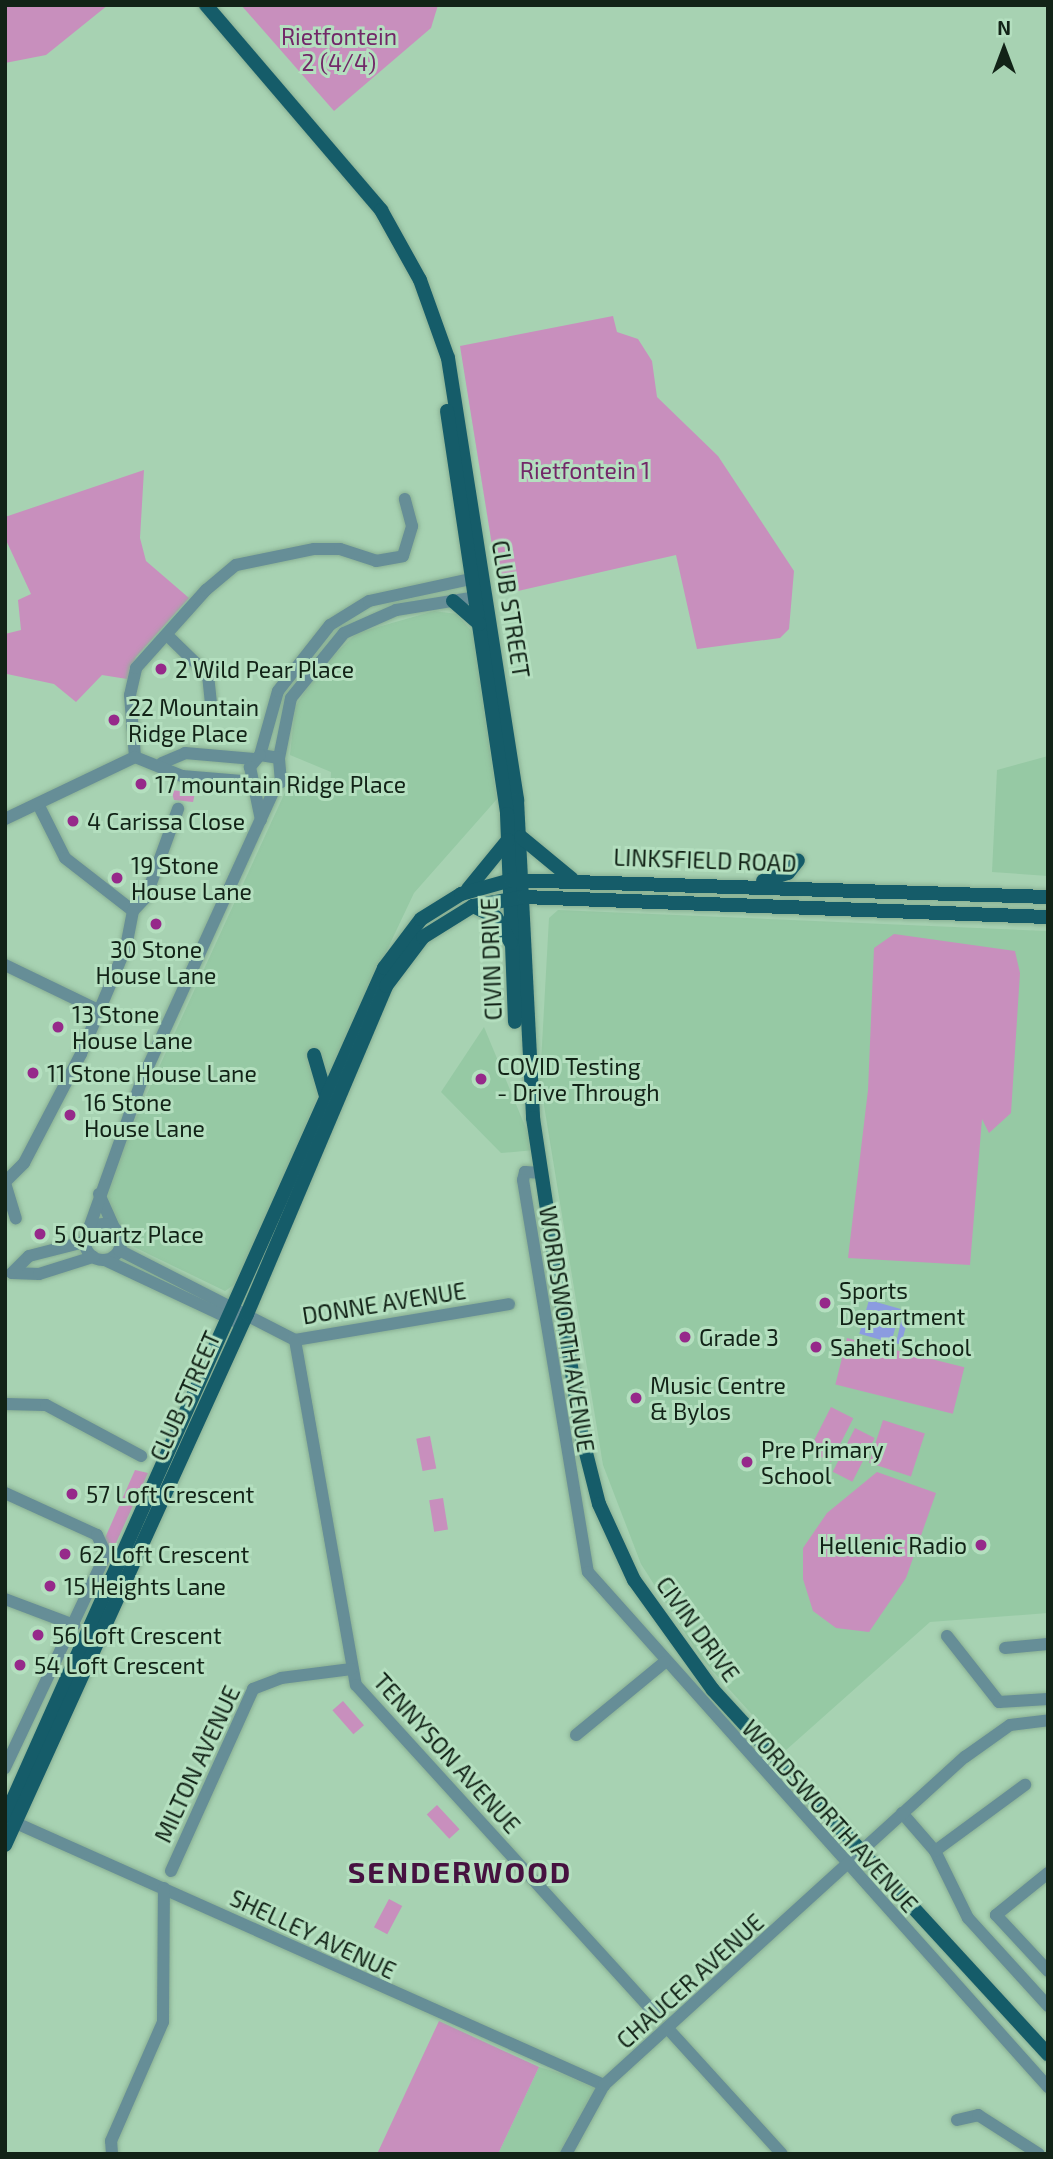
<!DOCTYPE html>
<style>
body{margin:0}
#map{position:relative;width:1053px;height:2159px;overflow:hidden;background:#a7d2b2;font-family:"Exo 2",sans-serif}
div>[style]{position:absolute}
.built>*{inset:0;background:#96c9a4}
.green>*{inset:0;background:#c88fbd;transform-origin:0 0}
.water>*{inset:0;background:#8b9ce0;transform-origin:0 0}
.roads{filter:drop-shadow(0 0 2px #89af93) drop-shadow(0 0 2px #89af93)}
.minor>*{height:12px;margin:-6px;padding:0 6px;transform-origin:6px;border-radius:6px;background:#668e97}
.minor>.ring{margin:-6px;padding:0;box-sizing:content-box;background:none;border:12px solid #668e97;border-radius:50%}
.major>*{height:14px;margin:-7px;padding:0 7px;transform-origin:7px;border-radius:7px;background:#155c69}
.dots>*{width:19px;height:19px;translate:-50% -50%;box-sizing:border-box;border:4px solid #b4dfbf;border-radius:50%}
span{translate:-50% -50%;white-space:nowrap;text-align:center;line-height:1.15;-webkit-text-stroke:6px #b4dfbf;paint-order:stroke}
.park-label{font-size:23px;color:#722868}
.street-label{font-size:23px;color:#122317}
.poi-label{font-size:23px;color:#122317}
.left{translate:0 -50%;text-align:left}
.right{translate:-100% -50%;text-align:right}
.district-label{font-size:30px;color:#461240;font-weight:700;letter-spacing:2px}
.frame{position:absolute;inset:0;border:7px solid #122317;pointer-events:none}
.north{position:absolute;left:969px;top:14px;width:70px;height:70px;-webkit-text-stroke:5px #b4dfbf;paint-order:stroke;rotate:0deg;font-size:19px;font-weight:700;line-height:28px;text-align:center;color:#122317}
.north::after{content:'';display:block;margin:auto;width:24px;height:32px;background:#122317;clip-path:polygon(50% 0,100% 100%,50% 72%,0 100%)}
</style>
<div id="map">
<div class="built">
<div style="clip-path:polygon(434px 611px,457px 614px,473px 633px,497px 799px,414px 893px,318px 1096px,241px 1280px,225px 1291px,134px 1247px,105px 1206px,106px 1183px,287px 788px,330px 792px,331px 772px,290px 755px,295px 707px,319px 669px,357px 633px)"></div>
<div style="clip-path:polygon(1048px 756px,1048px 876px,992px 872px,997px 770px)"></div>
<div style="clip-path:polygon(558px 910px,1048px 931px,1048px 1613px,930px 1622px,785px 1751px,701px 1658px,641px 1564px,603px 1465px,540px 1081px,549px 918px)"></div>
<div style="clip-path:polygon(484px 1027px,535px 1150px,501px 1153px,441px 1092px)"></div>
<div style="clip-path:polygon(539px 2067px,603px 2085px,568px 2154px,498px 2154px)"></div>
</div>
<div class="green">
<div style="clip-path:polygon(5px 5px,108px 5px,46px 55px,5px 63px)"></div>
<div style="clip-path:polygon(241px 5px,438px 5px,431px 28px,334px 111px)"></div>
<div style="clip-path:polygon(613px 316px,617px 332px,638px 339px,652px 361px,657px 397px,718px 456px,794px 571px,789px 629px,780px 638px,697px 649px,676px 555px,500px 595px,460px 346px)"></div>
<div style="clip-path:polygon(144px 470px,140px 538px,146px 561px,189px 598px,136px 657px,127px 679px,102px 675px,76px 702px,54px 684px,7px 674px,5px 683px,5px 634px,21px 630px,18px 600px,31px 594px,5px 538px,5px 517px)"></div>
<div style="clip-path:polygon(171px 790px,195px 793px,193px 802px,174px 800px)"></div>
<div style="clip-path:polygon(894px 934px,1015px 951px,1020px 973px,1011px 1113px,989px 1133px,982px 1119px,970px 1265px,848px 1258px,868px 1090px,874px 948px)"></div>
<div style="left:847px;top:1338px;width:121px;height:48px;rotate:14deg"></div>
<div style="left:831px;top:1407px;width:25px;height:49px;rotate:27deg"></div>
<div style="left:883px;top:1420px;width:44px;height:45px;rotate:18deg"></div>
<div style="left:855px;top:1428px;width:22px;height:49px;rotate:27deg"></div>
<div style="left:430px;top:1436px;width:33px;height:14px;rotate:79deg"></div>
<div style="clip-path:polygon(135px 1470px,148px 1473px,111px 1554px,105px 1538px)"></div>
<div style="clip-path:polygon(877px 1472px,936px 1493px,906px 1578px,869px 1632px,836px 1628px,813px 1611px,803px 1579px,803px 1548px,827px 1513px)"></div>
<div style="left:443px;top:1498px;width:32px;height:14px;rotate:81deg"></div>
<div style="left:343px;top:1701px;width:32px;height:14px;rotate:49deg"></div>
<div style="left:437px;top:1805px;width:33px;height:14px;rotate:47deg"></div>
<div style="left:389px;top:1899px;width:15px;height:32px;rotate:28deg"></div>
<div style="clip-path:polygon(439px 2021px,539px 2067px,498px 2154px,377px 2154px)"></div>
</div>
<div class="water">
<div style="left:869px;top:1300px;width:33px;height:35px;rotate:16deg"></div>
<div style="clip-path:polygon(904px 1309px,910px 1311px,901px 1345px,896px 1343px)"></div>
</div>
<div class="roads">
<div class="minor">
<div style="left:168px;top:636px;width:56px;rotate:44.3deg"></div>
<div style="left:208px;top:675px;width:31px;rotate:84deg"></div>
<div style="left:260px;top:755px;width:66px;rotate:-74.3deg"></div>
<div style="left:278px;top:691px;width:84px;rotate:-51.8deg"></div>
<div style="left:330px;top:625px;width:46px;rotate:-31.6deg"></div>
<div style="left:369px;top:601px;width:114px;rotate:-12.2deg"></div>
<div style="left:135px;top:757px;width:62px;rotate:-94.6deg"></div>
<div style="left:130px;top:695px;width:28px;rotate:-77deg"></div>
<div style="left:136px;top:668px;width:105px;rotate:-48.1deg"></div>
<div style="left:206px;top:590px;width:39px;rotate:-40deg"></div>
<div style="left:236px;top:565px;width:80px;rotate:-11.6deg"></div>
<div style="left:314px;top:549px;width:26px"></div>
<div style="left:340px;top:549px;width:38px;rotate:18deg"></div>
<div style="left:376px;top:561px;width:27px;rotate:-10deg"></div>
<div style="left:403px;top:556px;width:31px;rotate:-73deg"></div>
<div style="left:412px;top:526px;width:28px;rotate:-105deg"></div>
<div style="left:279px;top:758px;width:61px;rotate:-78.7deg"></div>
<div style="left:291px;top:698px;width:84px;rotate:-50.8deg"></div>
<div style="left:344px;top:633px;width:57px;rotate:-23.9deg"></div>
<div style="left:396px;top:610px;width:87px;rotate:-9.2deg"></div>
<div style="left:162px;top:763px;width:25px;rotate:-23deg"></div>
<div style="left:185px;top:753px;width:69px;rotate:5deg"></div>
<div style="left:257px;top:785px;width:13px;rotate:13deg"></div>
<div style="left:270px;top:788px;width:13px;rotate:-29deg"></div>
<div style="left:281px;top:782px;width:24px;rotate:-95deg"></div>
<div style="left:279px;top:758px;width:19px;rotate:-171deg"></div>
<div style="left:260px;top:755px;width:16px;rotate:130deg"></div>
<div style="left:250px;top:767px;width:54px;rotate:78.3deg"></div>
<div style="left:38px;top:804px;width:60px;rotate:63.4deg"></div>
<div style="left:65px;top:858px;width:86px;rotate:37.9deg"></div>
<div style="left:5px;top:819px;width:144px;rotate:-25.5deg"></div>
<div style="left:135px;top:757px;width:51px;rotate:22deg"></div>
<div style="left:182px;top:776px;width:72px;rotate:4.8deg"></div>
<div style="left:133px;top:911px;width:19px;rotate:-47deg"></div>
<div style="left:146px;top:897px;width:94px;rotate:-70deg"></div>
<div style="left:5px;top:965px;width:103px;rotate:25.8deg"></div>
<div style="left:541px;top:1173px;width:16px;rotate:-176deg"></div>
<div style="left:525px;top:1172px;width:8px;rotate:104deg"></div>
<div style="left:523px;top:1180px;width:397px;rotate:80.6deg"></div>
<div style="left:588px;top:1572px;width:691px;rotate:48.23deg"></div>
<div style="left:5px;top:1182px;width:27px;rotate:-45deg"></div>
<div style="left:24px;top:1163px;width:123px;rotate:-62.4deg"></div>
<div style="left:81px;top:1054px;width:116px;rotate:-67.2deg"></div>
<div style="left:126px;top:947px;width:37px;rotate:-79deg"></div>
<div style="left:5px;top:1183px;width:37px;rotate:73deg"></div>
<div style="left:99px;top:1194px;width:37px;rotate:66deg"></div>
<div class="ring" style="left:85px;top:1224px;width:24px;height:24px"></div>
<div style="left:88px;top:1231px;width:158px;rotate:-70.4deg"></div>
<div style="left:141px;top:1082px;width:325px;rotate:-65.5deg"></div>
<div style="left:119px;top:1250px;width:198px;rotate:27.1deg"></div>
<div style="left:295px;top:1340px;width:217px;rotate:-9.5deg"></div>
<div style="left:105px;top:1260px;width:146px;rotate:25.2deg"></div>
<div style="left:12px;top:1273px;width:27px;rotate:2deg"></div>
<div style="left:39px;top:1274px;width:57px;rotate:-17.5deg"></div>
<div style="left:12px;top:1273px;width:24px;rotate:-45deg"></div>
<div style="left:29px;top:1256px;width:57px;rotate:-14.3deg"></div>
<div style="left:295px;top:1340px;width:350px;rotate:80deg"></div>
<div style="left:356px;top:1685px;width:449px;rotate:47.7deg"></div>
<div style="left:5px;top:1404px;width:41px;rotate:1.4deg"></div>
<div style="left:46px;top:1405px;width:108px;rotate:28.2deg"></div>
<div style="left:5px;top:1493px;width:101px;rotate:24.5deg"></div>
<div style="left:97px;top:1535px;width:21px;rotate:65deg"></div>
<div style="left:106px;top:1554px;width:237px;rotate:115.3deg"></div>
<div style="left:5px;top:1599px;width:74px;rotate:20.6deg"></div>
<div style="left:947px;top:1636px;width:84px;rotate:51.8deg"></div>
<div style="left:999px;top:1702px;width:49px;rotate:-3.5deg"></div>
<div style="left:1005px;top:1648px;width:43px;rotate:-5.3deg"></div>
<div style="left:576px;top:1735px;width:115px;rotate:-39.4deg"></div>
<div style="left:902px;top:1813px;width:50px;rotate:49deg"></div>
<div style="left:935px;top:1851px;width:75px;rotate:63.8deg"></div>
<div style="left:968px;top:1918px;width:119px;rotate:47.7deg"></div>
<div style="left:7px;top:1819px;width:654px;rotate:24.02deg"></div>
<div style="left:935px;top:1851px;width:112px;rotate:-36.3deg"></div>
<div style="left:171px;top:1871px;width:200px;rotate:-65.7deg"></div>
<div style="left:253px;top:1689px;width:30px;rotate:-21deg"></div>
<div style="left:281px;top:1678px;width:71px;rotate:-7.3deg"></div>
<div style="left:1048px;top:1873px;width:67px;rotate:141.1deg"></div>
<div style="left:996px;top:1915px;width:76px;rotate:47.1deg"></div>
<div style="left:670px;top:2031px;width:166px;rotate:47.7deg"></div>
<div style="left:957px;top:2120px;width:22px;rotate:-13deg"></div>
<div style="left:978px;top:2115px;width:72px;rotate:32.6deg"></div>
<div style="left:112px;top:2154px;width:13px;rotate:-94deg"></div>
<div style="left:111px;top:2141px;width:130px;rotate:-66.4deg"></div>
<div style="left:163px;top:2022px;width:134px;rotate:-89.6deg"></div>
<div style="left:566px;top:2154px;width:79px;rotate:-61.2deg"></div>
<div style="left:604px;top:2085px;width:488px;rotate:-42.3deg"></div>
<div style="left:965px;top:1757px;width:55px;rotate:-35.4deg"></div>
<div style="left:1010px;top:1725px;width:38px;rotate:-7deg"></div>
</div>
<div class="major">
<div style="left:206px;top:5px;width:270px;rotate:49.5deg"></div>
<div style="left:381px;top:210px;width:80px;rotate:60.9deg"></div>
<div style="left:420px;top:280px;width:83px;rotate:70.3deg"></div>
<div style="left:448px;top:358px;width:447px;rotate:81.1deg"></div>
<div style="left:517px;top:800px;width:318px;rotate:87.1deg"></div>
<div style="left:533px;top:1118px;width:323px;rotate:81.3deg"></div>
<div style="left:582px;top:1437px;width:69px;rotate:75.8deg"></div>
<div style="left:599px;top:1504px;width:84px;rotate:65.3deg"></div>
<div style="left:634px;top:1580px;width:135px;rotate:54.3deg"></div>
<div style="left:713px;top:1690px;width:495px;rotate:47.4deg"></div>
<div style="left:447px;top:411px;width:407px;rotate:81.5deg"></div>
<div style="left:507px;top:814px;width:208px;rotate:87.8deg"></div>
<div style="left:453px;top:601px;width:35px;rotate:41deg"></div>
<div style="left:521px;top:837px;width:66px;rotate:39.5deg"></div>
<div style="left:763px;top:881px;width:26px;rotate:-18deg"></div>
<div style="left:788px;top:873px;width:16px;rotate:-52deg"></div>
<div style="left:468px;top:889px;width:63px;rotate:-50.8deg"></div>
<div style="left:473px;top:906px;width:25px;rotate:26deg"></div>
<div style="left:496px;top:917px;width:30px;rotate:60deg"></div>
<div style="left:314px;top:1055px;width:43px;rotate:73.7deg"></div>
<div style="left:5px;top:1817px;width:930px;rotate:-65.94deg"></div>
<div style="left:384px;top:968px;width:61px;rotate:-52.9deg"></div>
<div style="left:421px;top:919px;width:47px;rotate:-32deg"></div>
<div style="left:461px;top:894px;width:52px;rotate:-15.6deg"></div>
<div style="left:511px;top:880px;width:537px;rotate:1.81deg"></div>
<div style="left:5px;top:1845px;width:584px;rotate:-65.5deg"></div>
<div style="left:247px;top:1314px;width:356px;rotate:-67deg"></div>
<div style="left:386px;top:986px;width:61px;rotate:-52.9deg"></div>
<div style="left:423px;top:937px;width:59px;rotate:-31.8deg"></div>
<div style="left:473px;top:906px;width:52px;rotate:-10deg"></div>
<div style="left:524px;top:897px;width:524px;rotate:2.19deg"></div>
</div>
</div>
<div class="dots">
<div style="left:161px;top:669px;background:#96298a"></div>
<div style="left:114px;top:720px;background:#96298a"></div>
<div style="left:141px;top:784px;background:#96298a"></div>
<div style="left:73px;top:821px;background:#96298a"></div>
<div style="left:117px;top:878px;background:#96298a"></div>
<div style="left:156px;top:924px;background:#96298a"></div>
<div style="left:58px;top:1027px;background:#96298a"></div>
<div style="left:33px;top:1073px;background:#96298a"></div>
<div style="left:481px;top:1079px;background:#96298a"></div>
<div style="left:70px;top:1115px;background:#96298a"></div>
<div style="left:40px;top:1234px;background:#96298a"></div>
<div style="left:825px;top:1303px;background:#96298a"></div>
<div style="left:685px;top:1337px;background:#96298a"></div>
<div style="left:816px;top:1347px;background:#96298a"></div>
<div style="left:636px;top:1398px;background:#96298a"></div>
<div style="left:747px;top:1462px;background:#96298a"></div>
<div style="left:72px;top:1494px;background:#96298a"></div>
<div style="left:981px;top:1545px;background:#96298a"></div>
<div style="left:65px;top:1554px;background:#96298a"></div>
<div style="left:50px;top:1586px;background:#96298a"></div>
<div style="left:38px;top:1635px;background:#96298a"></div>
<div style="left:20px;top:1665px;background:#96298a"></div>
</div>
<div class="park-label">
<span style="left:339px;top:49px">Rietfontein<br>2 (4/4)</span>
<span style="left:585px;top:470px">Rietfontein 1</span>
</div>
<div class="street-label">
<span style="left:511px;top:609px;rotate:81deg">CLUB STREET</span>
<span style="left:705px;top:860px;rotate:2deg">LINKSFIELD ROAD</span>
<span style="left:491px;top:959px;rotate:-92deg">CIVIN DRIVE</span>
<span style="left:384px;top:1303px;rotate:-9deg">DONNE AVENUE</span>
<span style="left:567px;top:1329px;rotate:81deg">WORDSWORTH AVENUE</span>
<span style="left:185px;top:1396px;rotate:-66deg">CLUB STREET</span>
<span style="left:698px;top:1629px;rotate:54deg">CIVIN DRIVE</span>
<span style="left:447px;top:1753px;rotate:48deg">TENNYSON AVENUE</span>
<span style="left:197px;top:1764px;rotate:-65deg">MILTON AVENUE</span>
<span style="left:830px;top:1816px;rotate:48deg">WORDSWORTH AVENUE</span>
<span style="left:313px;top:1934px;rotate:25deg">SHELLEY AVENUE</span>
<span style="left:690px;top:1981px;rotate:-42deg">CHAUCER AVENUE</span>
</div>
<div class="poi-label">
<span class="left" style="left:175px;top:669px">2 Wild Pear Place</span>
<span class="left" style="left:128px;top:720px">22 Mountain<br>Ridge Place</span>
<span class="left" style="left:155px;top:784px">17 mountain Ridge Place</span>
<span class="left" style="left:87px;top:821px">4 Carissa Close</span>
<span class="left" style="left:131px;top:878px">19 Stone<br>House Lane</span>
<span style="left:156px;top:962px">30 Stone<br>House Lane</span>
<span class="left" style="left:72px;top:1027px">13 Stone<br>House Lane</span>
<span class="left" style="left:497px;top:1079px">COVID Testing<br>- Drive Through</span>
<span class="left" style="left:47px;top:1073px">11 Stone House Lane</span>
<span class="left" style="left:84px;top:1115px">16 Stone<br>House Lane</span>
<span class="left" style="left:54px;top:1234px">5 Quartz Place</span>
<span class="left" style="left:839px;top:1303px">Sports<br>Department</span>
<span class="left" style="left:699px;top:1337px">Grade 3</span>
<span class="left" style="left:830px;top:1347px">Saheti School</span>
<span class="left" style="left:650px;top:1398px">Music Centre<br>&amp; Bylos</span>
<span class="left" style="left:761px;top:1462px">Pre Primary<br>School</span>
<span class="left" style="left:86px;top:1494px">57 Loft Crescent</span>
<span class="right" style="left:967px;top:1545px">Hellenic Radio</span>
<span class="left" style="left:79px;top:1554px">62 Loft Crescent</span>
<span class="left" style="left:64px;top:1586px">15 Heights Lane</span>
<span class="left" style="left:52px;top:1635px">56 Loft Crescent</span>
<span class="left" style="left:34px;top:1665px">54 Loft Crescent</span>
</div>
<div class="district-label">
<span style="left:460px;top:1871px">SENDERWOOD</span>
</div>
<div class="frame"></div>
<div class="north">N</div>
</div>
